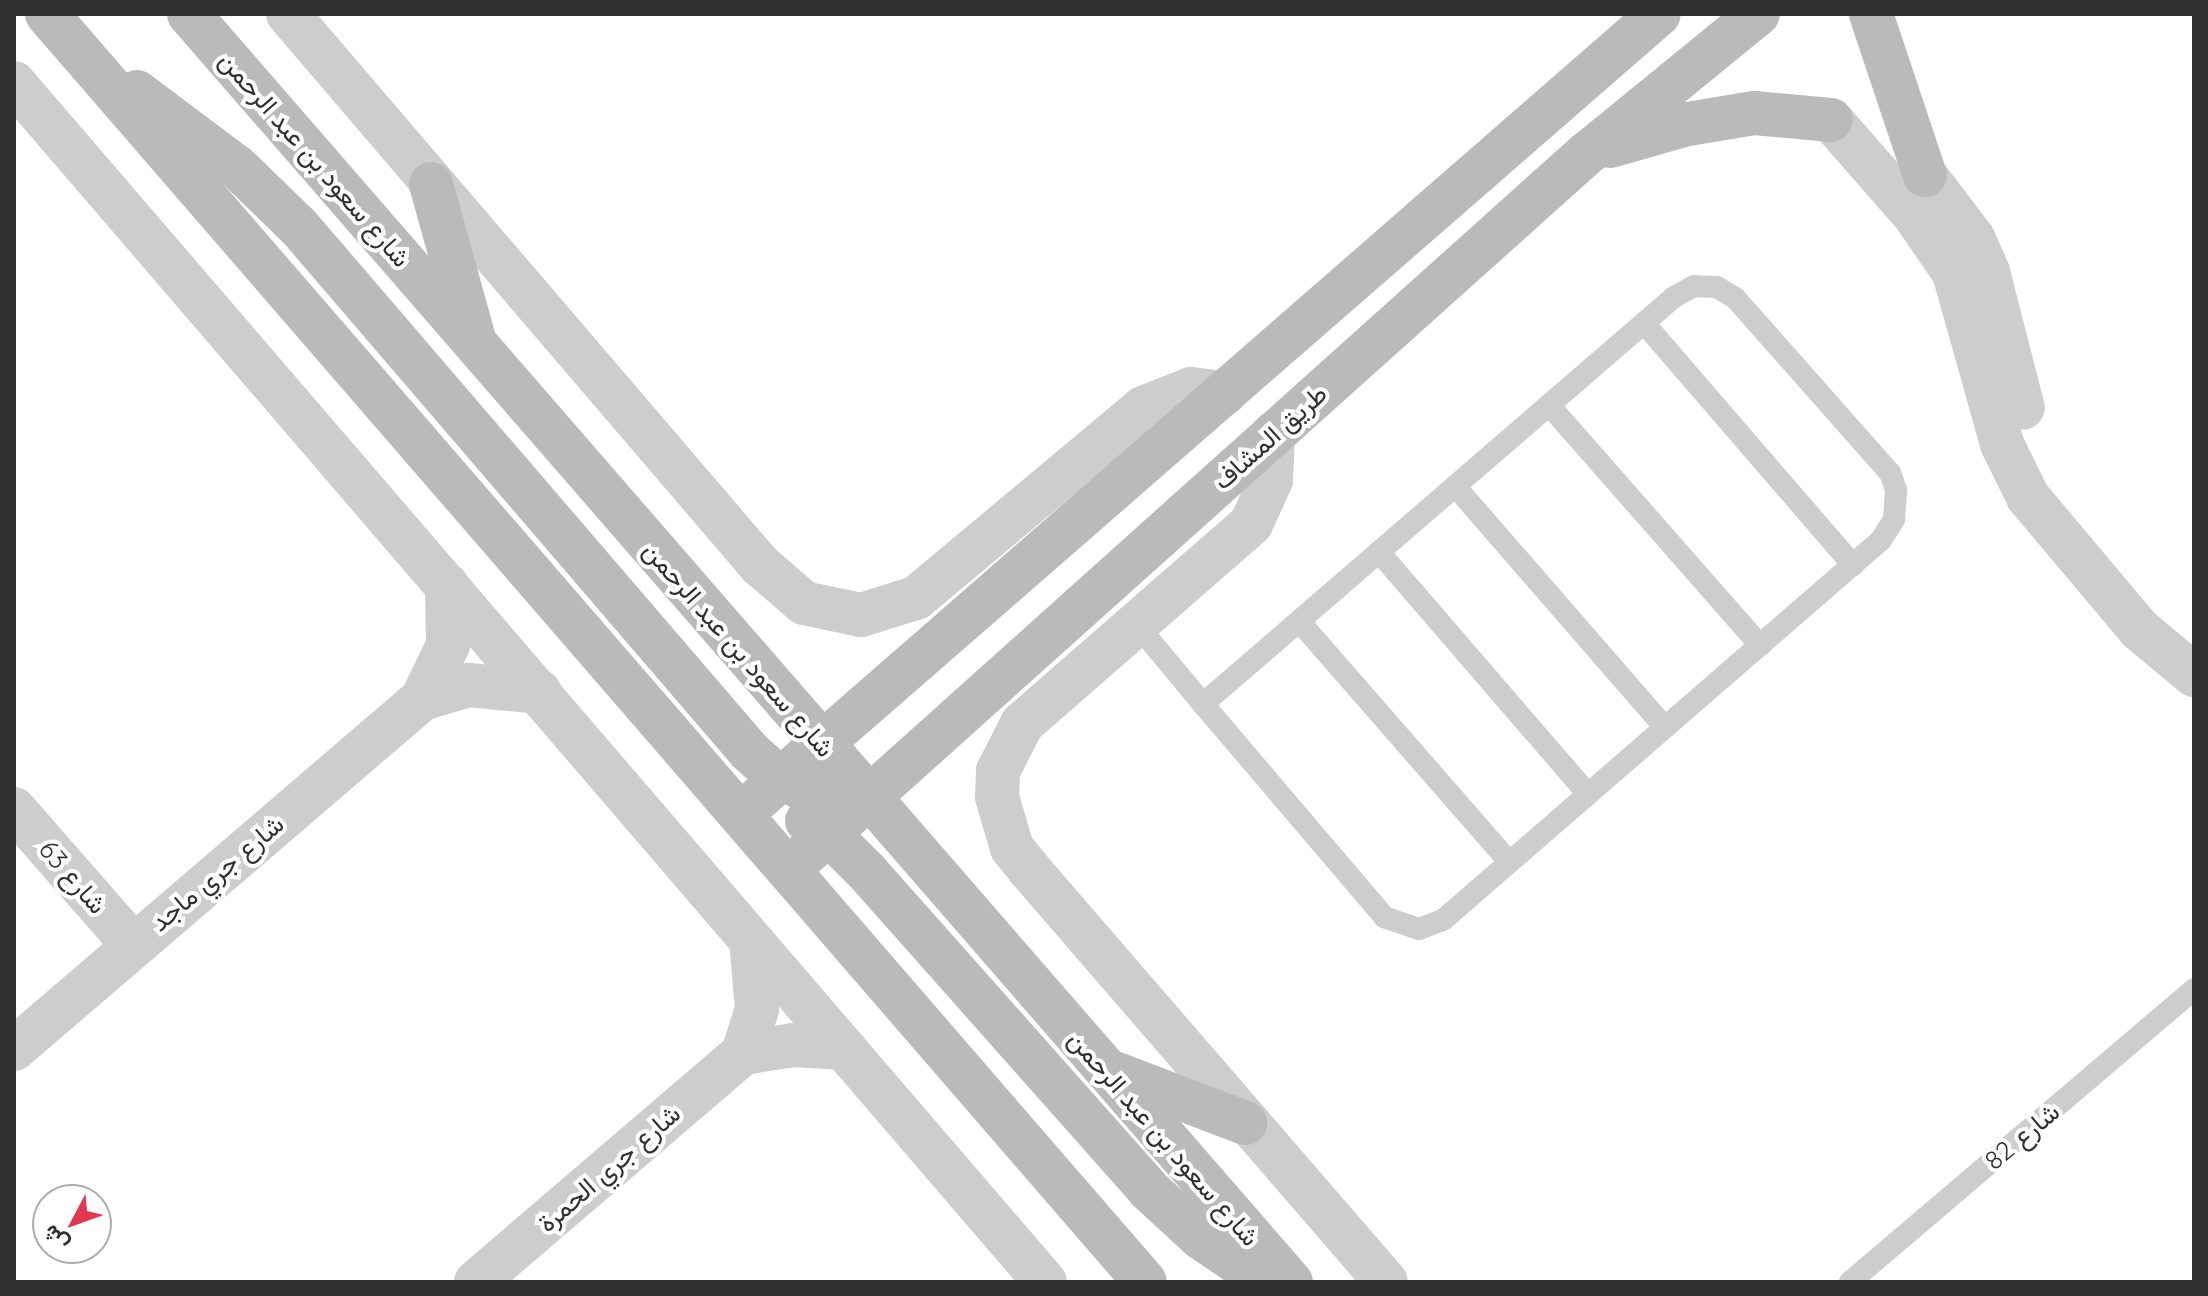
<!DOCTYPE html>
<meta charset="utf-8">
<style>
body{margin:0}
#map{position:relative;width:2208px;height:1296px;overflow:hidden;background:#fff;font-family:Quicksand,Vazirmatn,sans-serif}
div>[style]{position:absolute}
.lane>*{height:22px;margin:-11px;padding:0 11px;transform-origin:11px;border-radius:11px;background:#cdcdcd}
.street>*{height:44px;margin:-22px;padding:0 22px;transform-origin:22px;border-radius:22px;background:#cdcdcd}
.secondary>*{height:44px;margin:-22px;padding:0 22px;transform-origin:22px;border-radius:22px;background:#bababa}
span{translate:-50% -50%;white-space:nowrap;text-align:center;line-height:1.15;-webkit-text-stroke:8px #fff;paint-order:stroke}
.street-label{font-size:26px;color:#303030}
.frame{position:absolute;inset:0;border:16px solid #303030;pointer-events:none}
.north{position:absolute;left:32px;top:1184px;width:80px;height:80px;box-sizing:border-box;background:#fff;border:2px solid #acacac;border-radius:50%;rotate:229deg;font-size:22px;font-weight:700;line-height:32px;text-align:center;color:#303030}
.north::after{content:'';display:block;margin:auto;width:28px;height:36px;background:#e2384d;clip-path:polygon(50% 0,100% 100%,50% 72%,0 100%)}
</style>
<div id="map">
<div class="lane">
<div style="left:1644px;top:323px;width:320px;rotate:49.2deg"></div>
<div style="left:1549px;top:405px;width:320px;rotate:48.7deg"></div>
<div style="left:1455px;top:486px;width:320px;rotate:49deg"></div>
<div style="left:1379px;top:552px;width:320px;rotate:49.2deg"></div>
<div style="left:1299px;top:621px;width:320px;rotate:48.9deg"></div>
<div style="left:1138px;top:626px;width:102px;rotate:50.2deg"></div>
<div style="left:1203px;top:704px;width:280px;rotate:49.6deg"></div>
<div style="left:1384px;top:917px;width:37px;rotate:19deg"></div>
<div style="left:1419px;top:929px;width:26px;rotate:-21deg"></div>
<div style="left:1443px;top:920px;width:580px;rotate:-40.94deg"></div>
<div style="left:1881px;top:540px;width:25px;rotate:-58deg"></div>
<div style="left:1894px;top:519px;width:29px;rotate:-86deg"></div>
<div style="left:1896px;top:490px;width:18px;rotate:-109deg"></div>
<div style="left:1890px;top:473px;width:234px;rotate:-131.5deg"></div>
<div style="left:1735px;top:298px;width:21px;rotate:-149deg"></div>
<div style="left:1717px;top:287px;width:23px;rotate:-178deg"></div>
<div style="left:1694px;top:286px;width:23px;rotate:151deg"></div>
<div style="left:1674px;top:297px;width:622px;rotate:139.17deg"></div>
<div style="left:1850px;top:1282px;width:452px;rotate:-40.4deg"></div>
</div>
<div class="street">
<div style="left:288px;top:14px;width:726px;rotate:49.42deg"></div>
<div style="left:760px;top:565px;width:58px;rotate:40.8deg"></div>
<div style="left:804px;top:603px;width:58px;rotate:11.9deg"></div>
<div style="left:861px;top:615px;width:58px;rotate:-17.2deg"></div>
<div style="left:916px;top:598px;width:296px;rotate:-39.9deg"></div>
<div style="left:1143px;top:408px;width:52px;rotate:-21.6deg"></div>
<div style="left:1191px;top:389px;width:34px;rotate:7deg"></div>
<div style="left:14px;top:83px;width:1581px;rotate:49.31deg"></div>
<div style="left:1831px;top:120px;width:128px;rotate:48.8deg"></div>
<div style="left:1915px;top:216px;width:69px;rotate:55.6deg"></div>
<div style="left:1954px;top:273px;width:178px;rotate:74.3deg"></div>
<div style="left:2002px;top:444px;width:59px;rotate:63.9deg"></div>
<div style="left:2028px;top:497px;width:172px;rotate:49.9deg"></div>
<div style="left:2139px;top:629px;width:72px;rotate:39.9deg"></div>
<div style="left:1925px;top:175px;width:79px;rotate:52.7deg"></div>
<div style="left:1973px;top:238px;width:37px;rotate:66deg"></div>
<div style="left:1988px;top:272px;width:140px;rotate:75.6deg"></div>
<div style="left:1273px;top:434px;width:46px;rotate:92.5deg"></div>
<div style="left:1271px;top:480px;width:48px;rotate:114.4deg"></div>
<div style="left:1251px;top:524px;width:304px;rotate:138.9deg"></div>
<div style="left:1022px;top:724px;width:53px;rotate:117.1deg"></div>
<div style="left:998px;top:771px;width:26px;rotate:92deg"></div>
<div style="left:997px;top:797px;width:53px;rotate:73.6deg"></div>
<div style="left:1012px;top:848px;width:26px;rotate:51deg"></div>
<div style="left:1028px;top:868px;width:547px;rotate:49.15deg"></div>
<div style="left:422px;top:699px;width:49px;rotate:-16.6deg"></div>
<div style="left:469px;top:685px;width:71px;rotate:5.6deg"></div>
<div style="left:14px;top:809px;width:181px;rotate:48.8deg"></div>
<div style="left:14px;top:1049px;width:538px;rotate:-40.62deg"></div>
<div style="left:422px;top:699px;width:60px;rotate:-64.3deg"></div>
<div style="left:448px;top:645px;width:60px;rotate:-91deg"></div>
<div style="left:743px;top:1053px;width:46px;rotate:-72.3deg"></div>
<div style="left:757px;top:1009px;width:69px;rotate:-95deg"></div>
<div style="left:476px;top:1282px;width:352px;rotate:-40.6deg"></div>
<div style="left:743px;top:1053px;width:51px;rotate:-9.1deg"></div>
<div style="left:793px;top:1045px;width:51px;rotate:3.4deg"></div>
</div>
<div class="secondary">
<div style="left:47px;top:14px;width:1677px;rotate:49.11deg"></div>
<div style="left:189px;top:14px;width:1680px;rotate:49.01deg"></div>
<div style="left:1871px;top:14px;width:170px;rotate:71.5deg"></div>
<div style="left:137px;top:92px;width:125px;rotate:36.9deg"></div>
<div style="left:237px;top:167px;width:86px;rotate:44.1deg"></div>
<div style="left:299px;top:227px;width:691px;rotate:49.34deg"></div>
<div style="left:749px;top:751px;width:30px;rotate:42deg"></div>
<div style="left:771px;top:771px;width:43px;rotate:29.6deg"></div>
<div style="left:808px;top:792px;width:63px;rotate:7.4deg"></div>
<div style="left:1610px;top:146px;width:81px;rotate:-15.8deg"></div>
<div style="left:1688px;top:124px;width:67px;rotate:-9.5deg"></div>
<div style="left:1754px;top:113px;width:77px;rotate:5.2deg"></div>
<div style="left:431px;top:184px;width:157px;rotate:74.5deg"></div>
<div style="left:742px;top:813px;width:1216px;rotate:-41.07deg"></div>
<div style="left:807px;top:821px;width:27px;rotate:31deg"></div>
<div style="left:830px;top:835px;width:52px;rotate:45deg"></div>
<div style="left:867px;top:872px;width:424px;rotate:48.4deg"></div>
<div style="left:1148px;top:1189px;width:71px;rotate:42.7deg"></div>
<div style="left:1200px;top:1237px;width:80px;rotate:34.3deg"></div>
<div style="left:790px;top:868px;width:1068px;rotate:-41.89deg"></div>
<div style="left:1585px;top:155px;width:223px;rotate:-39.2deg"></div>
<div style="left:1109px;top:1071px;width:146px;rotate:20.9deg"></div>
</div>
<div class="street-label">
<span style="left:315px;top:159px;rotate:49deg">شارع سعود بن عبد الرحمن</span>
<span style="left:1270px;top:437px;rotate:-42deg">طريق المشاف</span>
<span style="left:739px;top:649px;rotate:49deg">شارع سعود بن عبد الرحمن</span>
<span style="left:217px;top:873px;rotate:-40deg">شارع جري ماجد</span>
<span style="left:73px;top:877px;rotate:49deg">شارع 63</span>
<span style="left:2022px;top:1136px;rotate:-40deg">شارع 82</span>
<span style="left:1164px;top:1138px;rotate:49deg">شارع سعود بن عبد الرحمن</span>
<span style="left:609px;top:1168px;rotate:-41deg">شارع جري الحمرة</span>
</div>
<div class="frame"></div>
<div class="north">ش</div>
</div>
